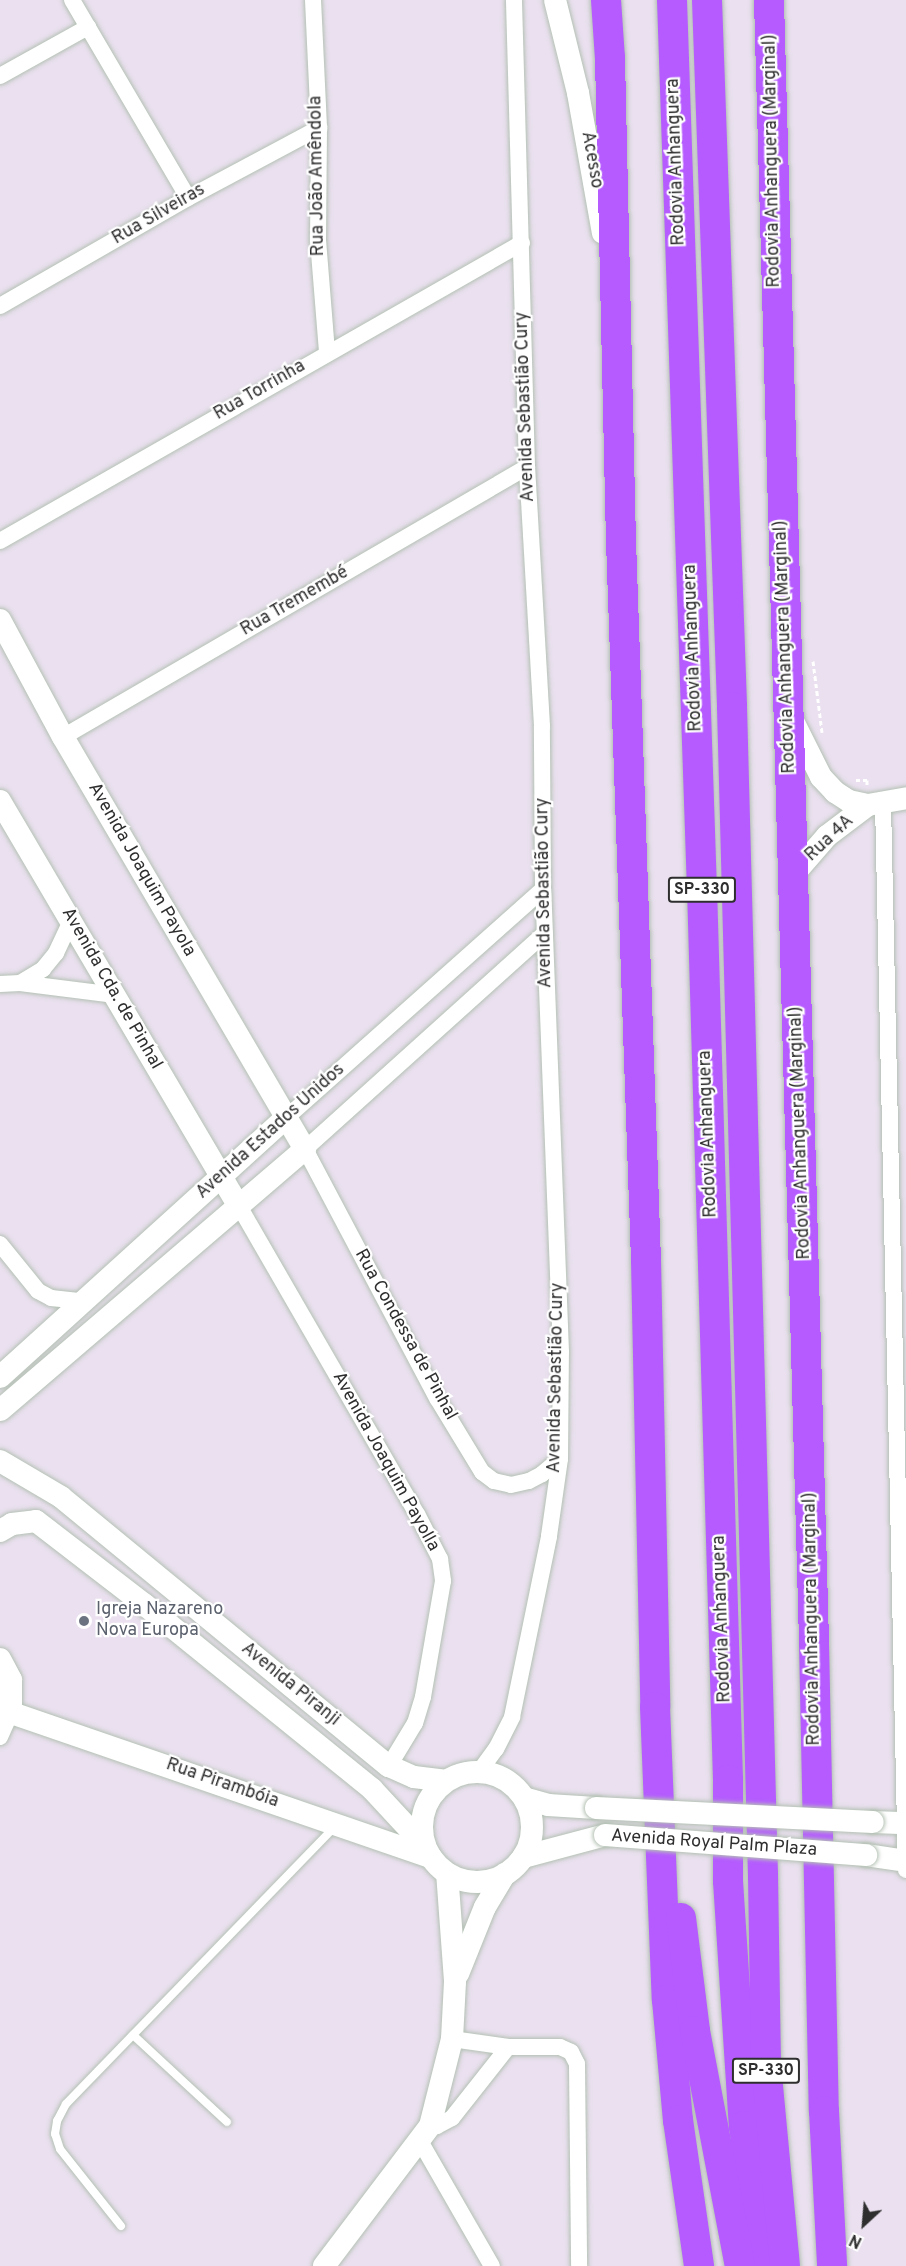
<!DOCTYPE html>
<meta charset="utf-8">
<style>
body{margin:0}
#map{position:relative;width:906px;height:2266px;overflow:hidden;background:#eae0ef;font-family:Overpass,sans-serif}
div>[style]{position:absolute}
.path>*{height:3px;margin-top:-1.5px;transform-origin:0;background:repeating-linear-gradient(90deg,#fff 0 4.5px,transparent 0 7.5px)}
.roads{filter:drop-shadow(0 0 2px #b4c1b4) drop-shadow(0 0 2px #b4c1b4)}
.lane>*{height:8px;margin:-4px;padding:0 4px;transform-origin:4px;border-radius:4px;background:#fff}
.street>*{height:16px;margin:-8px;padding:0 8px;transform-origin:8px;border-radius:8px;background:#fff}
.secondary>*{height:22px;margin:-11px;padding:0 11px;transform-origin:11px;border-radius:11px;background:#fff}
.secondary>.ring{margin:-11px;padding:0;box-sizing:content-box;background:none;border:22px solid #fff;border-radius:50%}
.highway>*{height:30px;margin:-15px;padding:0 15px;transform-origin:15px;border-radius:15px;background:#b55bff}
.bridges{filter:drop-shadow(0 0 2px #b4c1b4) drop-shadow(0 0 2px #b4c1b4)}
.secondary-bridge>*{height:22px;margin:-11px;padding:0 11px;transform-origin:11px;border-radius:11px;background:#fff}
.dots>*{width:16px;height:16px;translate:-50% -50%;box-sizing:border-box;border:3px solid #fff;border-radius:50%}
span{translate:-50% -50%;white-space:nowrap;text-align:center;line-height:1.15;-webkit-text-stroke:4.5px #fff;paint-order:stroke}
.shield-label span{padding:2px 4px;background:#fff;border:2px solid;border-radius:4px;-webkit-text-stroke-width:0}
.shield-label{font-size:16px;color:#2e2e2e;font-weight:700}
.street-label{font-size:18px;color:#2e2e2e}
.worship-label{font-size:18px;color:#5b616d}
.left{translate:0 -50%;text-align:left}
.north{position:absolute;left:834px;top:2194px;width:60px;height:60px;-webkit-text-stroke:4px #fff;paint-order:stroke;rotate:206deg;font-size:16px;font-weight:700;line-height:24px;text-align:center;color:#2e2e2e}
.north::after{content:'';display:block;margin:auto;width:21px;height:27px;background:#2e2e2e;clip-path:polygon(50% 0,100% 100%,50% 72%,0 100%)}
</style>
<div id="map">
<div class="path">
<div style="left:813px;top:661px;width:72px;rotate:82.8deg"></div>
<div style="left:856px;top:780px;width:11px"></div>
<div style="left:867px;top:780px;width:6px;rotate:90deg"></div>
</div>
<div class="roads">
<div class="lane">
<div style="left:133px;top:2035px;width:128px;rotate:42.8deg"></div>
<div style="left:121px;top:2226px;width:98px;rotate:-128.4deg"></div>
<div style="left:60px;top:2149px;width:16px;rotate:-108deg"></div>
<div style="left:55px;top:2134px;width:13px;rotate:-81deg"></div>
<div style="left:57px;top:2121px;width:19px;rotate:-62deg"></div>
<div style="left:66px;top:2104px;width:387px;rotate:-45.9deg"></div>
</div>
<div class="street">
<div style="left:72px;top:0;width:229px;rotate:59.6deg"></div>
<div style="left:313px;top:0;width:128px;rotate:87.3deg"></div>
<div style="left:319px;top:128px;width:112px;rotate:90.5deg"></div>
<div style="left:318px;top:240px;width:112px;rotate:85.4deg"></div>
<div style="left:0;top:76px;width:101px;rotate:-29.1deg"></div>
<div style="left:0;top:306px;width:217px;rotate:-29.9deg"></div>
<div style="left:188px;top:198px;width:149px;rotate:-28.1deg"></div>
<div style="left:0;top:541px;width:601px;rotate:-29.72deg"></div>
<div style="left:63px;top:737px;width:537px;rotate:-30.19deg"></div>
<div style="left:883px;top:802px;width:1068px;rotate:88.77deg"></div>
<div style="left:545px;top:933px;width:323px;rotate:138deg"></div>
<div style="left:305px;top:1149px;width:282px;rotate:62.1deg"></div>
<div style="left:437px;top:1398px;width:87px;rotate:58.7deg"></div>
<div style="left:482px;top:1472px;width:15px;rotate:37deg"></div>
<div style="left:494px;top:1481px;width:17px;rotate:13deg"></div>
<div style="left:511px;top:1485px;width:18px;rotate:-13deg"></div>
<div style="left:529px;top:1481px;width:15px;rotate:-28deg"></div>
<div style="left:542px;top:1474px;width:23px;rotate:-40deg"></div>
<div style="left:20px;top:983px;width:27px;rotate:-31deg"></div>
<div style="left:43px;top:969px;width:21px;rotate:-51deg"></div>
<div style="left:56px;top:953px;width:35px;rotate:-65deg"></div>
<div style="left:0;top:984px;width:20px;rotate:-3deg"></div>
<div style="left:20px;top:983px;width:96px;rotate:7.2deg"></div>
<div style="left:286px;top:1118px;width:344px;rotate:-41.7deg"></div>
<div style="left:239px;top:1206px;width:356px;rotate:60deg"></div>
<div style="left:417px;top:1514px;width:51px;rotate:62.9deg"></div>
<div style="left:440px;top:1559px;width:22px;rotate:82deg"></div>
<div style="left:443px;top:1581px;width:118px;rotate:99.8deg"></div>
<div style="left:423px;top:1697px;width:27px;rotate:107deg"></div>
<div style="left:415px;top:1723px;width:50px;rotate:121.2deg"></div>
<div style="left:0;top:1244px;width:60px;rotate:51deg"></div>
<div style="left:38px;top:1291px;width:15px;rotate:28deg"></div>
<div style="left:51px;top:1298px;width:30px;rotate:6deg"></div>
<div style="left:0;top:1737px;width:27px;rotate:-66deg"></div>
<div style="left:479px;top:1772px;width:29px;rotate:-54deg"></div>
<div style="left:496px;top:1749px;width:36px;rotate:-63deg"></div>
<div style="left:512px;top:1717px;width:185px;rotate:-78.4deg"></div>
<div style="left:549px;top:1536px;width:78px;rotate:-81.9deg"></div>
<div style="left:560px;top:1459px;width:107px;rotate:-89.5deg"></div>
<div style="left:561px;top:1352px;width:463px;rotate:-92.2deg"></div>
<div style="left:543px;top:889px;width:163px;rotate:-90.4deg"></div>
<div style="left:542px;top:726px;width:259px;rotate:-93.3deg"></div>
<div style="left:527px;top:467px;width:467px;rotate:-91.6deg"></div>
<div style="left:452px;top:2039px;width:57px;rotate:8.1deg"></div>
<div style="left:508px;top:2047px;width:52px"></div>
<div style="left:560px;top:2047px;width:12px;rotate:24deg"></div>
<div style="left:571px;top:2052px;width:13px;rotate:63deg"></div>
<div style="left:577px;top:2064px;width:202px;rotate:89.4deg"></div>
<div style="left:430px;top:2126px;width:7px"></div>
<div style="left:437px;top:2126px;width:17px;rotate:-28deg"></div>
<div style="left:452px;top:2118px;width:90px;rotate:-51.7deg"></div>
<div style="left:420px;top:2141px;width:144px;rotate:60.1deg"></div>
</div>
<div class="secondary">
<div style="left:555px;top:0;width:96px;rotate:76.1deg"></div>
<div style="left:578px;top:93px;width:142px;rotate:79.9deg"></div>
<div style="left:0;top:620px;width:133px;rotate:61.7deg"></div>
<div style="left:63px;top:737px;width:478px;rotate:59.6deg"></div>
<div style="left:305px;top:1149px;width:401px;rotate:139.4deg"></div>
<div style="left:792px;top:719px;width:65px;rotate:63.4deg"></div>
<div style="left:821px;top:777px;width:21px;rotate:47deg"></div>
<div style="left:835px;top:792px;width:17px;rotate:33deg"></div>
<div style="left:849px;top:801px;width:19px;rotate:12deg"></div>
<div style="left:0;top:801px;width:470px;rotate:59.5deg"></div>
<div style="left:794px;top:874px;width:50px;rotate:-49deg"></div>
<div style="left:827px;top:836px;width:51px;rotate:-37.1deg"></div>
<div style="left:868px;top:805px;width:39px;rotate:-10deg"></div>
<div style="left:0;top:1377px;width:386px;rotate:-42.2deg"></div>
<div style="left:0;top:1461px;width:71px;rotate:30.5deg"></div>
<div style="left:61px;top:1497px;width:424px;rotate:39.4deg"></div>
<div style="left:389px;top:1766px;width:27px;rotate:24deg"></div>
<div style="left:414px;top:1777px;width:31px;rotate:7deg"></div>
<div style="left:0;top:1531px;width:14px;rotate:-30deg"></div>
<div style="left:12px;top:1524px;width:24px;rotate:-7deg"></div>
<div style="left:36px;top:1521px;width:138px;rotate:37.6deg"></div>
<div style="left:145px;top:1605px;width:292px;rotate:39deg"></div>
<div style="left:372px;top:1789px;width:78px;rotate:47.1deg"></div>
<div style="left:0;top:1659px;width:24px;rotate:62deg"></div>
<div style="left:11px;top:1680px;width:32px;rotate:90deg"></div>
<div style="left:0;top:1709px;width:456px;rotate:19deg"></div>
<div class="ring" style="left:422px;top:1772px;width:88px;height:88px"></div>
<div style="left:524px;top:1798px;width:25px;rotate:16deg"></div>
<div style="left:548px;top:1805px;width:48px;rotate:3.6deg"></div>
<div style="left:873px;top:1822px;width:33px;rotate:2deg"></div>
<div style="left:866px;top:1855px;width:40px;rotate:8.5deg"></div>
<div style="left:523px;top:1857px;width:85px;rotate:-15deg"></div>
<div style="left:458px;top:1974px;width:72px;rotate:-68.1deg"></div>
<div style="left:485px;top:1907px;width:39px;rotate:-59deg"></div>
<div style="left:324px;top:2266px;width:176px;rotate:-52.9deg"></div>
<div style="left:430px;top:2126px;width:90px;rotate:-75.8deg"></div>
<div style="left:452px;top:2039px;width:58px;rotate:-87deg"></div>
<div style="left:455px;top:1981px;width:108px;rotate:-94.2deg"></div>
</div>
<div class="highway">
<div style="left:606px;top:0;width:58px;rotate:86.1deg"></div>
<div style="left:610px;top:58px;width:483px;rotate:88.7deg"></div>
<div style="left:621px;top:541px;width:719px;rotate:88.01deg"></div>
<div style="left:646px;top:1260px;width:447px;rotate:88.8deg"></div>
<div style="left:655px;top:1707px;width:293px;rotate:87.7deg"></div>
<div style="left:667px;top:2000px;width:121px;rotate:84.8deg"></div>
<div style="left:678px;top:2120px;width:148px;rotate:81.8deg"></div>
<div style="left:672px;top:0;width:889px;rotate:88.07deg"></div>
<div style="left:702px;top:888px;width:892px;rotate:88.33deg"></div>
<div style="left:728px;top:1780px;width:101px;rotate:90deg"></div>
<div style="left:728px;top:1881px;width:246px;rotate:86.3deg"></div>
<div style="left:744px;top:2126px;width:141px;rotate:82.7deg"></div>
<div style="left:707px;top:0;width:707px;rotate:87.97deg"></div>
<div style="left:732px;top:707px;width:1168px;rotate:88.48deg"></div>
<div style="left:763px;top:1875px;width:190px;rotate:89.1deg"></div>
<div style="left:766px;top:2065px;width:202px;rotate:84.6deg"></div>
<div style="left:769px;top:0;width:1644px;rotate:88.43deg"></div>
<div style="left:814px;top:1643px;width:468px;rotate:88.8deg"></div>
<div style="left:824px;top:2111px;width:155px;rotate:87deg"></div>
<div style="left:681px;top:1918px;width:114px;rotate:82.9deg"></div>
<div style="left:695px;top:2031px;width:239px;rotate:79.2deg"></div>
</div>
</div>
<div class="bridges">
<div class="secondary-bridge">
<div style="left:596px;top:1808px;width:277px;rotate:2.9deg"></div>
<div style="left:605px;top:1835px;width:262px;rotate:4.4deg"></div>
</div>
</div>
<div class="dots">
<div style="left:84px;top:1621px;background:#6b7280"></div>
</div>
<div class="shield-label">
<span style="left:702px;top:890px">SP-330</span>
<span style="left:766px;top:2071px">SP-330</span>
</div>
<div class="street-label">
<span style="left:591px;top:160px;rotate:80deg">Acesso</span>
<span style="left:773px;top:161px;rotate:-91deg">Rodovia Anhanguera (Marginal)</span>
<span style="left:677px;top:162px;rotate:-92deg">Rodovia Anhanguera</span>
<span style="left:318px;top:176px;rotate:-91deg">Rua João Amêndola</span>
<span style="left:159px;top:215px;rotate:-30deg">Rua Silveiras</span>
<span style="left:260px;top:391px;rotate:-30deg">Rua Torrinha</span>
<span style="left:526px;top:407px;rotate:-92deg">Avenida Sebastião Cury</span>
<span style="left:295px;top:602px;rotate:-30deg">Rua Tremembé</span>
<span style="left:786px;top:647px;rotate:-92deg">Rodovia Anhanguera (Marginal)</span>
<span style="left:694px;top:648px;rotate:-92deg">Rodovia Anhanguera</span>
<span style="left:830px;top:839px;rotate:-43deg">Rua 4A</span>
<span style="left:141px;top:870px;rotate:60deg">Avenida Joaquim Payola</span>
<span style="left:545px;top:893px;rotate:-91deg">Avenida Sebastião Cury</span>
<span style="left:111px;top:989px;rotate:60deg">Avenida Cda. de Pinhal</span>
<span style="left:271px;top:1132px;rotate:-42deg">Avenida Estados Unidos</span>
<span style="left:801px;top:1133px;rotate:-92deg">Rodovia Anhanguera (Marginal)</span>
<span style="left:709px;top:1134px;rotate:-92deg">Rodovia Anhanguera</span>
<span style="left:405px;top:1335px;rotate:61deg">Rua Condessa de Pinhal</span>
<span style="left:557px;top:1378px;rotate:-89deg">Avenida Sebastião Cury</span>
<span style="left:385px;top:1462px;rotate:61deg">Avenida Joaquim Payolla</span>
<span style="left:723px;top:1619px;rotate:-92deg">Rodovia Anhanguera</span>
<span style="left:813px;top:1619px;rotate:-91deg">Rodovia Anhanguera (Marginal)</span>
<span style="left:290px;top:1685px;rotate:39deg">Avenida Piranji</span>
<span style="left:222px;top:1784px;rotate:19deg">Rua Pirambóia</span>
<span style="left:714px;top:1844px;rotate:4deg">Avenida Royal Palm Plaza</span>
</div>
<div class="worship-label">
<span class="left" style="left:96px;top:1621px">Igreja Nazareno<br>Nova Europa</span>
</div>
<div class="north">N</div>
</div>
